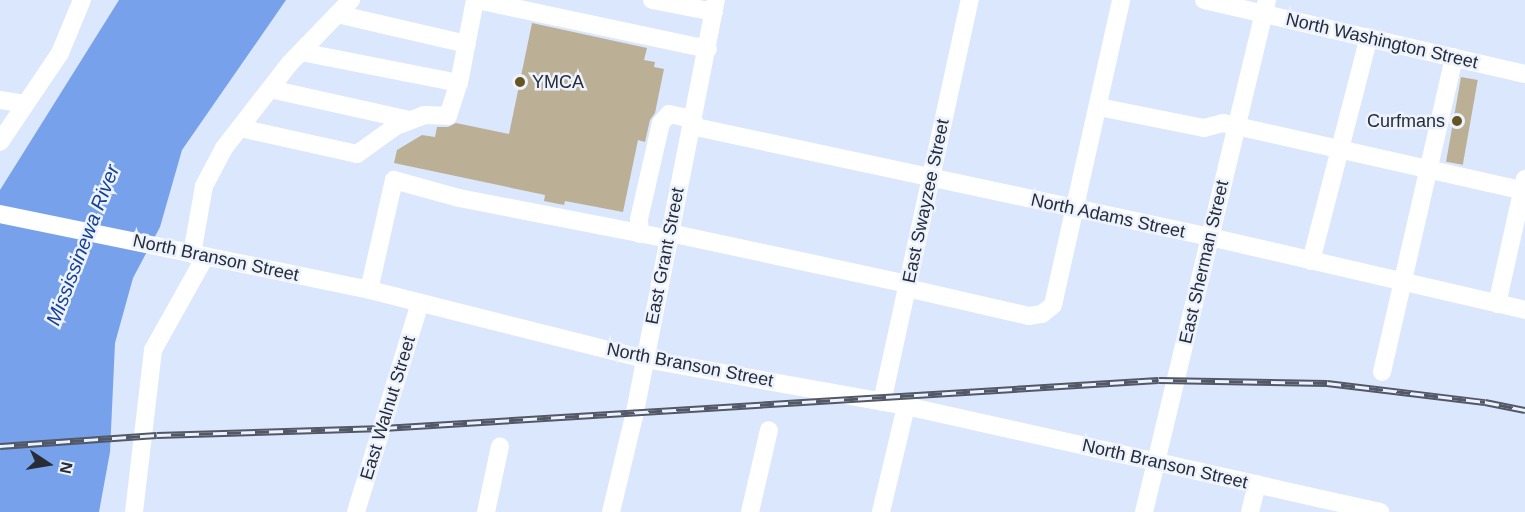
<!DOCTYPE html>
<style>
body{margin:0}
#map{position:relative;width:1525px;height:512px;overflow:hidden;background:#dbe7fc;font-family:Arial,sans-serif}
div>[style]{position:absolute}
.water>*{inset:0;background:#78a1eb}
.building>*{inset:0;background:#bbb095;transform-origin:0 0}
.minor>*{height:18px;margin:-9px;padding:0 9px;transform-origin:9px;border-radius:9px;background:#fff}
.rail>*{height:7px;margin-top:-3.5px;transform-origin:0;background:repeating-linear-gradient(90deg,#edf3fe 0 14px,#525865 0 28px);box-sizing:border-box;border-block:2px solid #525865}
.dots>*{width:16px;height:16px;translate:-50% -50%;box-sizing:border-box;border:3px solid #edf3fe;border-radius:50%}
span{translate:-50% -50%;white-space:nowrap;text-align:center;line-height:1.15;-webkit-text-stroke:5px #edf3fe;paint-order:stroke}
.street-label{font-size:18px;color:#272c36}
.poi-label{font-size:18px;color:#272c36}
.left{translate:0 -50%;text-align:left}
.right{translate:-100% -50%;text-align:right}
.water-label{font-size:20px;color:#154096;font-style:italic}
.north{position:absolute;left:18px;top:434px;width:60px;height:60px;-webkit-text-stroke:4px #edf3fe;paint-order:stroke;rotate:102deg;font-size:16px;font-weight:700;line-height:24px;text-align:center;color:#272c36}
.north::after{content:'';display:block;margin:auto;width:21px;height:27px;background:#272c36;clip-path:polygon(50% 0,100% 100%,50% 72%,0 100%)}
</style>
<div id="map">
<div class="water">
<div style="clip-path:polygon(119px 0,286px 0,182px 150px,160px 227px,133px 278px,115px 343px,110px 452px,99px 512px,0 512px,0 190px)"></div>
</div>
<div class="building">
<div style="clip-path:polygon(532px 23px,647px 48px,644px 60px,655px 62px,654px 67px,664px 69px,655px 113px,650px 120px,645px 142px,638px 140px,623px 212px,565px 201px,564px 205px,544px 201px,545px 195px,394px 163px,397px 150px,422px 135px,435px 137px,437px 127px,448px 127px,456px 123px,509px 134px)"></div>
<div style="left:1461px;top:77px;width:17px;height:86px;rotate:10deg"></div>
</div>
<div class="minor">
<div style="left:477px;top:0;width:236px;rotate:12deg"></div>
<div style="left:652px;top:0;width:63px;rotate:11deg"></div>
<div style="left:1204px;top:0;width:329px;rotate:13deg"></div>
<div style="left:337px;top:14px;width:133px;rotate:13deg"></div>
<div style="left:301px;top:52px;width:161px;rotate:11.1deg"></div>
<div style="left:270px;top:89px;width:143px;rotate:12.5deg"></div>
<div style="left:0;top:100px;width:25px;rotate:9deg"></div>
<div style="left:1099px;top:107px;width:107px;rotate:11.3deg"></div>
<div style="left:1204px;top:128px;width:20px;rotate:-15deg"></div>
<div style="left:1223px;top:123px;width:310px;rotate:12.7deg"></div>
<div style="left:691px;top:126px;width:531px;rotate:12.07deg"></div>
<div style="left:1210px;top:237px;width:323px;rotate:13deg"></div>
<div style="left:240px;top:128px;width:120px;rotate:12.5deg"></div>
<div style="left:357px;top:154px;width:48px;rotate:-35.7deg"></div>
<div style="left:396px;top:126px;width:30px;rotate:-21deg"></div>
<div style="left:424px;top:115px;width:24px;rotate:2deg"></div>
<div style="left:448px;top:116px;width:35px;rotate:-72deg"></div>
<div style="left:459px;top:83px;width:85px;rotate:-79.1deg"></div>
<div style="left:0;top:142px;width:107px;rotate:-56deg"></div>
<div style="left:60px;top:53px;width:57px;rotate:-67.5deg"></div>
<div style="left:0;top:214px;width:369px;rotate:11.6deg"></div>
<div style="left:362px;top:288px;width:292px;rotate:14.1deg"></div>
<div style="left:645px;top:359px;width:265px;rotate:10.2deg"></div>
<div style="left:906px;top:406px;width:486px;rotate:12.6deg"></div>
<div style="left:670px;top:233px;width:243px;rotate:12.1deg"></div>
<div style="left:640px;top:234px;width:15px;rotate:-94deg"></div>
<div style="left:639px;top:219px;width:98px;rotate:-77.1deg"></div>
<div style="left:661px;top:123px;width:12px;rotate:-48deg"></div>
<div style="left:669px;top:114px;width:25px;rotate:12deg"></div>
<div style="left:192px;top:254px;width:69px;rotate:-80deg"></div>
<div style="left:204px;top:186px;width:43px;rotate:-62.2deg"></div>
<div style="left:224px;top:148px;width:108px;rotate:-52.2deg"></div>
<div style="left:290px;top:63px;width:88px;rotate:-45.9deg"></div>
<div style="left:1311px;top:261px;width:231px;rotate:-75.5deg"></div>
<div style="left:907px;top:288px;width:125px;rotate:12.9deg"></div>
<div style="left:1029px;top:316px;width:13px;rotate:-9deg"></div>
<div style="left:1042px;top:314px;width:14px;rotate:-39deg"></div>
<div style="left:1053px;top:305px;width:312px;rotate:-77.4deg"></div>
<div style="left:369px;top:290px;width:113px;rotate:-77.2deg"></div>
<div style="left:394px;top:180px;width:67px;rotate:15.5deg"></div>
<div style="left:459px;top:198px;width:214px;rotate:11deg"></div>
<div style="left:1497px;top:304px;width:128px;rotate:-77.4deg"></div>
<div style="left:1382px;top:372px;width:323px;rotate:-77.1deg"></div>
<div style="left:882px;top:402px;width:412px;rotate:-77.7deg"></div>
<div style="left:134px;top:512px;width:163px;rotate:-83.3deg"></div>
<div style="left:153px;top:350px;width:107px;rotate:-60.8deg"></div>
<div style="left:356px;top:512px;width:219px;rotate:-73deg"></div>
<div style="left:486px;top:512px;width:67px;rotate:-78deg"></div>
<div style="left:611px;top:512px;width:103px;rotate:-76.5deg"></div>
<div style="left:635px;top:412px;width:420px;rotate:-78.9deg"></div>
<div style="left:750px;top:512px;width:84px;rotate:-77deg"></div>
<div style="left:881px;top:512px;width:109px;rotate:-76.7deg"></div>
<div style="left:1144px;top:512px;width:527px;rotate:-76.49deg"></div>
<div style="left:1250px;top:512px;width:29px;rotate:-76deg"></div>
</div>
<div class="rail">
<div style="left:0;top:446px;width:157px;rotate:-4deg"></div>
<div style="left:157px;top:435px;width:226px;rotate:-1.8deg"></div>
<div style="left:383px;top:428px;width:777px;rotate:-3.54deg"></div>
<div style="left:1159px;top:380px;width:168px;rotate:1deg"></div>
<div style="left:1327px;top:383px;width:159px;rotate:6.9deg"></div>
<div style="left:1485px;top:402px;width:41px;rotate:11.3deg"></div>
</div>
<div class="dots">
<div style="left:520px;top:82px;background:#665421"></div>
<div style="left:1457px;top:121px;background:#665421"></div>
</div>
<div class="street-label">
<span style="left:1382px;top:41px;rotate:13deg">North Washington Street</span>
<span style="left:926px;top:201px;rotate:-78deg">East Swayzee Street</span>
<span style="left:1108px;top:216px;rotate:12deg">North Adams Street</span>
<span style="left:665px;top:256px;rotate:-79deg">East Grant Street</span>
<span style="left:216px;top:258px;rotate:12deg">North Branson Street</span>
<span style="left:1204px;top:262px;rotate:-77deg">East Sherman Street</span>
<span style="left:690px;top:365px;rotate:11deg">North Branson Street</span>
<span style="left:388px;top:408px;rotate:-73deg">East Walnut Street</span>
<span style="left:1165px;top:464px;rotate:13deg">North Branson Street</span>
</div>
<div class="poi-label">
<span class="left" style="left:532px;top:82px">YMCA</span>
<span class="right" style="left:1445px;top:121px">Curfmans</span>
</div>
<div class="water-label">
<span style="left:83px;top:245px;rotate:-69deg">Mississinewa River</span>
</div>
<div class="north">N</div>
</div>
